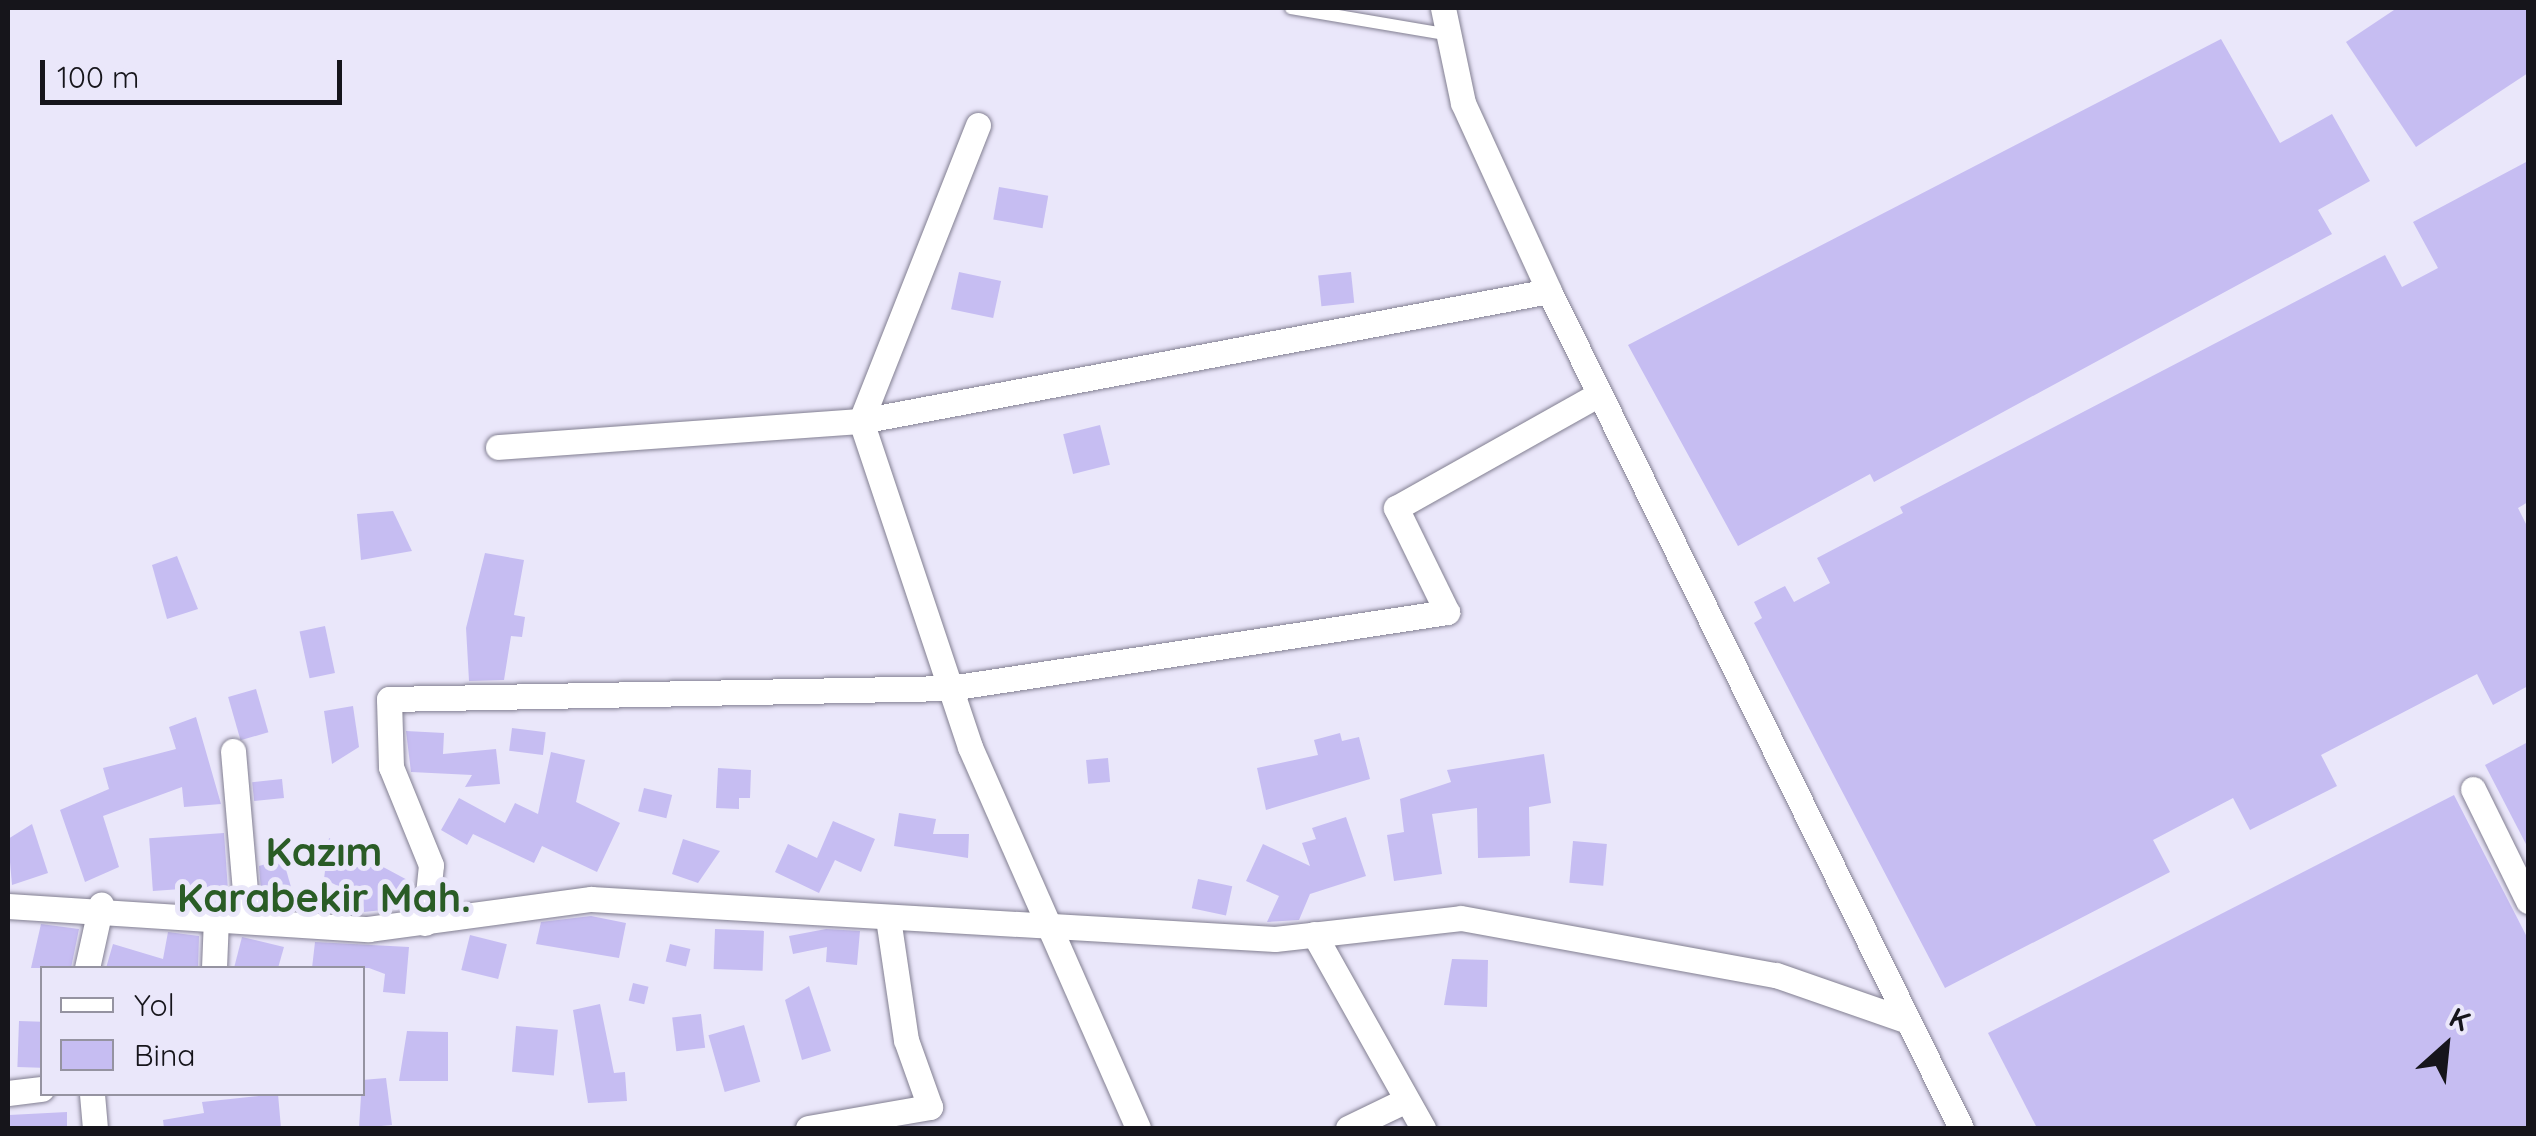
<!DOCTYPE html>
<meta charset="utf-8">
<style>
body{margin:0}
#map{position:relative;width:2536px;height:1136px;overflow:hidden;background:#eae7fa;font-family:Quicksand,sans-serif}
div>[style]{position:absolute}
.building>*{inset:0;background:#c6bdf2;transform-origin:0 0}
.roads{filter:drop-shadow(0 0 2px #827f91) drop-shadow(0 0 2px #827f91)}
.lane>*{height:12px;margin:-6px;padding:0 6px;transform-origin:6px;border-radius:6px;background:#fff}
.street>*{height:25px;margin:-12.5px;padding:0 12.5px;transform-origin:12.5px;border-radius:12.5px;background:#fff}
span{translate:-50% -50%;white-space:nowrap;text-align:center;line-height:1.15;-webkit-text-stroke:10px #eae7fa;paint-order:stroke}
.district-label{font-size:40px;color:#2a5c26;font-weight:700}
.frame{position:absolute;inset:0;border:10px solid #16151b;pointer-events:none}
.legend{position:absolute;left:40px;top:966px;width:325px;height:130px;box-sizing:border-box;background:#eae7fa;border:2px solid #9593a1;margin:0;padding:12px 18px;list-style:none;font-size:30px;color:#16151b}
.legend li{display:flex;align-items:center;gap:20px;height:50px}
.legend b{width:50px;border:2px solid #9593a1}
.north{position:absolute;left:2396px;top:996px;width:100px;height:100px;-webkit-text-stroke:8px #eae7fa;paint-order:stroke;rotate:27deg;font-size:28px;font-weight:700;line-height:40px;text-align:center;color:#16151b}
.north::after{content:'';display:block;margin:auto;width:35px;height:45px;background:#16151b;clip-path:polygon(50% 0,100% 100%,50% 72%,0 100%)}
.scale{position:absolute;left:40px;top:60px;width:302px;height:45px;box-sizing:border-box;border:5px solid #16151b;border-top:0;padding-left:12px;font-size:30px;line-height:35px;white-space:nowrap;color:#16151b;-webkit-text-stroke:8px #eae7fa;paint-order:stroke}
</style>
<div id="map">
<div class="building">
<div style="clip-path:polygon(2397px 8px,2528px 8px,2528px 73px,2416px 147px,2346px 42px)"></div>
<div style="clip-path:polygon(2221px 39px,2280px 143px,2332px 114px,2370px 181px,2318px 210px,2332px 234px,1874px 482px,1870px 474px,1738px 546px,1628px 345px)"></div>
<div style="clip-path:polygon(2528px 161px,2528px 502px,2518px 508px,2528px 528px,2528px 686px,2493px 705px,2477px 674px,2321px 755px,2337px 786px,2250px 830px,2233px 798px,2153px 840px,2170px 872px,1945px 988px,1754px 623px,1762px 618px,1754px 602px,1785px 586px,1794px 602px,1830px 583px,1817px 558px,1903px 513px,1900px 507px,2385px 255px,2402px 287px,2438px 268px,2413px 222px)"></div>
<div style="left:999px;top:187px;width:50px;height:33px;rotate:10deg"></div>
<div style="left:959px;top:272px;width:43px;height:38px;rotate:12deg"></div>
<div style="left:1351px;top:272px;width:31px;height:33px;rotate:84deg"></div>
<div style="left:1100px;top:425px;width:41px;height:38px;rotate:76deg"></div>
<div style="clip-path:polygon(393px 511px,412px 551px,361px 560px,357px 514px)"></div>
<div style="clip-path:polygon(485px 553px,524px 560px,514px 615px,525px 617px,522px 637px,511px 636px,504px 680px,469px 681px,466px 628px)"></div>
<div style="clip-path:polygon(177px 556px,198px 609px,167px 619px,152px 565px)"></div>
<div style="left:325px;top:626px;width:48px;height:26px;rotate:78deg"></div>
<div style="left:256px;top:689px;width:45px;height:29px;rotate:74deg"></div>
<div style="clip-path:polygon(353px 706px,359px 747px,332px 764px,324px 711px)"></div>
<div style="clip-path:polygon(196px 717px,221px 804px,184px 807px,182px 787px,103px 816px,119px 867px,85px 882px,60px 810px,109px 789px,103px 768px,176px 749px,169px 727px)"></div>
<div style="left:512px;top:728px;width:34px;height:23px;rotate:7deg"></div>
<div style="clip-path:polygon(406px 731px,444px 733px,443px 754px,496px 749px,500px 784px,465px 787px,472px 775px,411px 772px)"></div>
<div style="clip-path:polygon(1340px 733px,1342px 741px,1359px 737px,1370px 779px,1266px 810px,1257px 768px,1318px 755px,1314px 740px)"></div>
<div style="clip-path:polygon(2528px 742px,2528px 848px,2485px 765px)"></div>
<div style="clip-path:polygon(551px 752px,585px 760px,576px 802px,620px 823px,597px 872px,542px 846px,534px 863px,473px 834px,467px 845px,441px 830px,459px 798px,505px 823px,515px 803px,538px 814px)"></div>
<div style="clip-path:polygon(1544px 754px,1551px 803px,1529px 807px,1530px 856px,1478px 858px,1477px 808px,1432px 814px,1442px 874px,1394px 881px,1387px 835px,1404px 832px,1400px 799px,1451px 782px,1447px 770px)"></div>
<div style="left:1108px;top:758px;width:24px;height:22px;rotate:85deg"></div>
<div style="clip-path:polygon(718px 768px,751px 770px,750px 798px,739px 798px,739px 809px,716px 808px)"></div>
<div style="left:282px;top:779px;width:19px;height:30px;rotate:84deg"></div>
<div style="left:644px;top:788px;width:29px;height:24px;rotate:14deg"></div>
<div style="clip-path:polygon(2454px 795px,2528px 939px,2528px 1128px,2037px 1128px,1988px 1033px)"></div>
<div style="clip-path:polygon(899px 813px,936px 819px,933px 834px,969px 834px,968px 858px,894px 846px)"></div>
<div style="clip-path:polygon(1346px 817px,1366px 876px,1310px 894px,1299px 920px,1267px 922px,1279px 896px,1246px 881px,1263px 844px,1310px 866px,1302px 843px,1316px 839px,1312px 828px)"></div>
<div style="clip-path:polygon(833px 821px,875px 839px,861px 872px,835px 860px,819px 893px,775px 872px,788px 844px,817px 858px)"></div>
<div style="clip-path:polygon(32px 824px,48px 873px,12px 885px,8px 839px)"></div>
<div style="left:224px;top:833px;width:53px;height:75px;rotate:86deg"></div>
<div style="clip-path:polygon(329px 838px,413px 883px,401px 908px,364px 912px,362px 898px,324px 879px)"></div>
<div style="clip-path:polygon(683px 839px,720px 851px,698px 883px,672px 874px)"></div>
<div style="left:1573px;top:841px;width:34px;height:42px;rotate:5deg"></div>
<div style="clip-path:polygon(283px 859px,293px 894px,262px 903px,259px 866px)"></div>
<div style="left:1198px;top:879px;width:35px;height:30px;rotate:12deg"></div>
<div style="clip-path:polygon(591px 916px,626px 923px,619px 958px,536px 944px,541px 922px)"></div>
<div style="clip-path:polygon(41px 924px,79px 929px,71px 968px,31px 968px)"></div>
<div style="left:715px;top:929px;width:49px;height:40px;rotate:2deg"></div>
<div style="clip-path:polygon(826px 929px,860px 931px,857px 965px,826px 962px,827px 947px,793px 954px,789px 936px)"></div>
<div style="clip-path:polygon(168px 932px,199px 936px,198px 968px,106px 968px,113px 944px,163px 959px)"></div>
<div style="left:470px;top:935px;width:38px;height:36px;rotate:14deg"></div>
<div style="clip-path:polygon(242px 937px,284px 947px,278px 968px,234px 968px)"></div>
<div style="clip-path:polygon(315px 942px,409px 947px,405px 994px,383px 992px,385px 974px,369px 968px,312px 968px)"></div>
<div style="left:670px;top:944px;width:21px;height:18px;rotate:14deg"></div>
<div style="clip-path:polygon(1452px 959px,1488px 960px,1487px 1007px,1444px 1005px)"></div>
<div style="left:633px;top:983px;width:16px;height:18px;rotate:14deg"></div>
<div style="clip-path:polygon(809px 986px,831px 1051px,802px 1060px,785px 1000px)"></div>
<div style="clip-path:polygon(600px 1004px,614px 1073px,625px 1072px,627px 1101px,588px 1103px,573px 1010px)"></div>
<div style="left:701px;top:1014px;width:34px;height:29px;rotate:83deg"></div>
<div style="left:19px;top:1021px;width:23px;height:46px;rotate:2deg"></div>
<div style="left:744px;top:1025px;width:59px;height:37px;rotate:74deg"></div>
<div style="left:516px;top:1026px;width:42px;height:46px;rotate:5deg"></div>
<div style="clip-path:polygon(407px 1031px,448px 1032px,448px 1081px,399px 1081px)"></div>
<div style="clip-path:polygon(386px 1078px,392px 1125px,359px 1128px,362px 1080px)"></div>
<div style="clip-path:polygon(278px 1094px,281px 1128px,164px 1128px,163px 1120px,204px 1113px,202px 1102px)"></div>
<div style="clip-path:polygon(67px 1112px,67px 1128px,10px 1128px,9px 1115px)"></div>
</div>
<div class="roads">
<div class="lane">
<div style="left:1291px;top:8px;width:155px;rotate:9.6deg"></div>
</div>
<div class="street">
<div style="left:1443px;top:8px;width:97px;rotate:78.1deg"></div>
<div style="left:1463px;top:103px;width:207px;rotate:65.4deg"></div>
<div style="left:1549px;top:291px;width:933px;rotate:63.79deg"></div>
<div style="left:978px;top:125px;width:318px;rotate:111.6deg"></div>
<div style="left:861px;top:421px;width:344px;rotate:71.5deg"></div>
<div style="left:970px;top:747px;width:416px;rotate:66.2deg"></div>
<div style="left:498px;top:447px;width:364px;rotate:-4.1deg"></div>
<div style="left:861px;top:421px;width:700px;rotate:-10.7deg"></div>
<div style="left:233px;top:751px;width:165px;rotate:85.1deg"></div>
<div style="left:2473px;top:789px;width:125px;rotate:63.8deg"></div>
<div style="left:8px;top:906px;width:361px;rotate:3.7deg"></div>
<div style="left:368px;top:929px;width:225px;rotate:-7.7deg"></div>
<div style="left:591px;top:899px;width:685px;rotate:3.35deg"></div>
<div style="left:1275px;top:939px;width:187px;rotate:-6.4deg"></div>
<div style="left:1461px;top:918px;width:320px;rotate:10.3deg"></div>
<div style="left:1776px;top:975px;width:137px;rotate:19.2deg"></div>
<div style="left:425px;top:923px;width:58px;rotate:-84.1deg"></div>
<div style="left:431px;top:865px;width:106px;rotate:-112.2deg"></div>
<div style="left:391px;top:767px;width:68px;rotate:-91.7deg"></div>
<div style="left:389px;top:699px;width:561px;rotate:-1.12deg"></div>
<div style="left:950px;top:688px;width:503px;rotate:-8.69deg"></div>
<div style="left:1447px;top:612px;width:116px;rotate:-116.1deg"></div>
<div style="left:1396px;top:508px;width:233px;rotate:-29.3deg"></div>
<div style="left:1314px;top:934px;width:223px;rotate:60.7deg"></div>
<div style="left:87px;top:968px;width:65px;rotate:-77.5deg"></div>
<div style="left:214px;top:968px;width:50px;rotate:-87.7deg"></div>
<div style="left:8px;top:1093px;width:34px;rotate:-7deg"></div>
<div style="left:92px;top:1094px;width:34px;rotate:85deg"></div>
<div style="left:808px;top:1128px;width:124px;rotate:-9.8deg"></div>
<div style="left:930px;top:1107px;width:71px;rotate:-109.7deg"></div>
<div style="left:906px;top:1040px;width:123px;rotate:-98.4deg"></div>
<div style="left:1348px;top:1128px;width:62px;rotate:-25.7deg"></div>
</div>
</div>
<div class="district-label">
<span style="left:324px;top:874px">Kazım<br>Karabekir Mah.</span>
</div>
<div class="frame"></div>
<ul class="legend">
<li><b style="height:12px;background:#fff"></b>Yol</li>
<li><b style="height:28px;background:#c6bdf2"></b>Bina</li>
</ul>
<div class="north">K</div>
<div class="scale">100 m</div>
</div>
